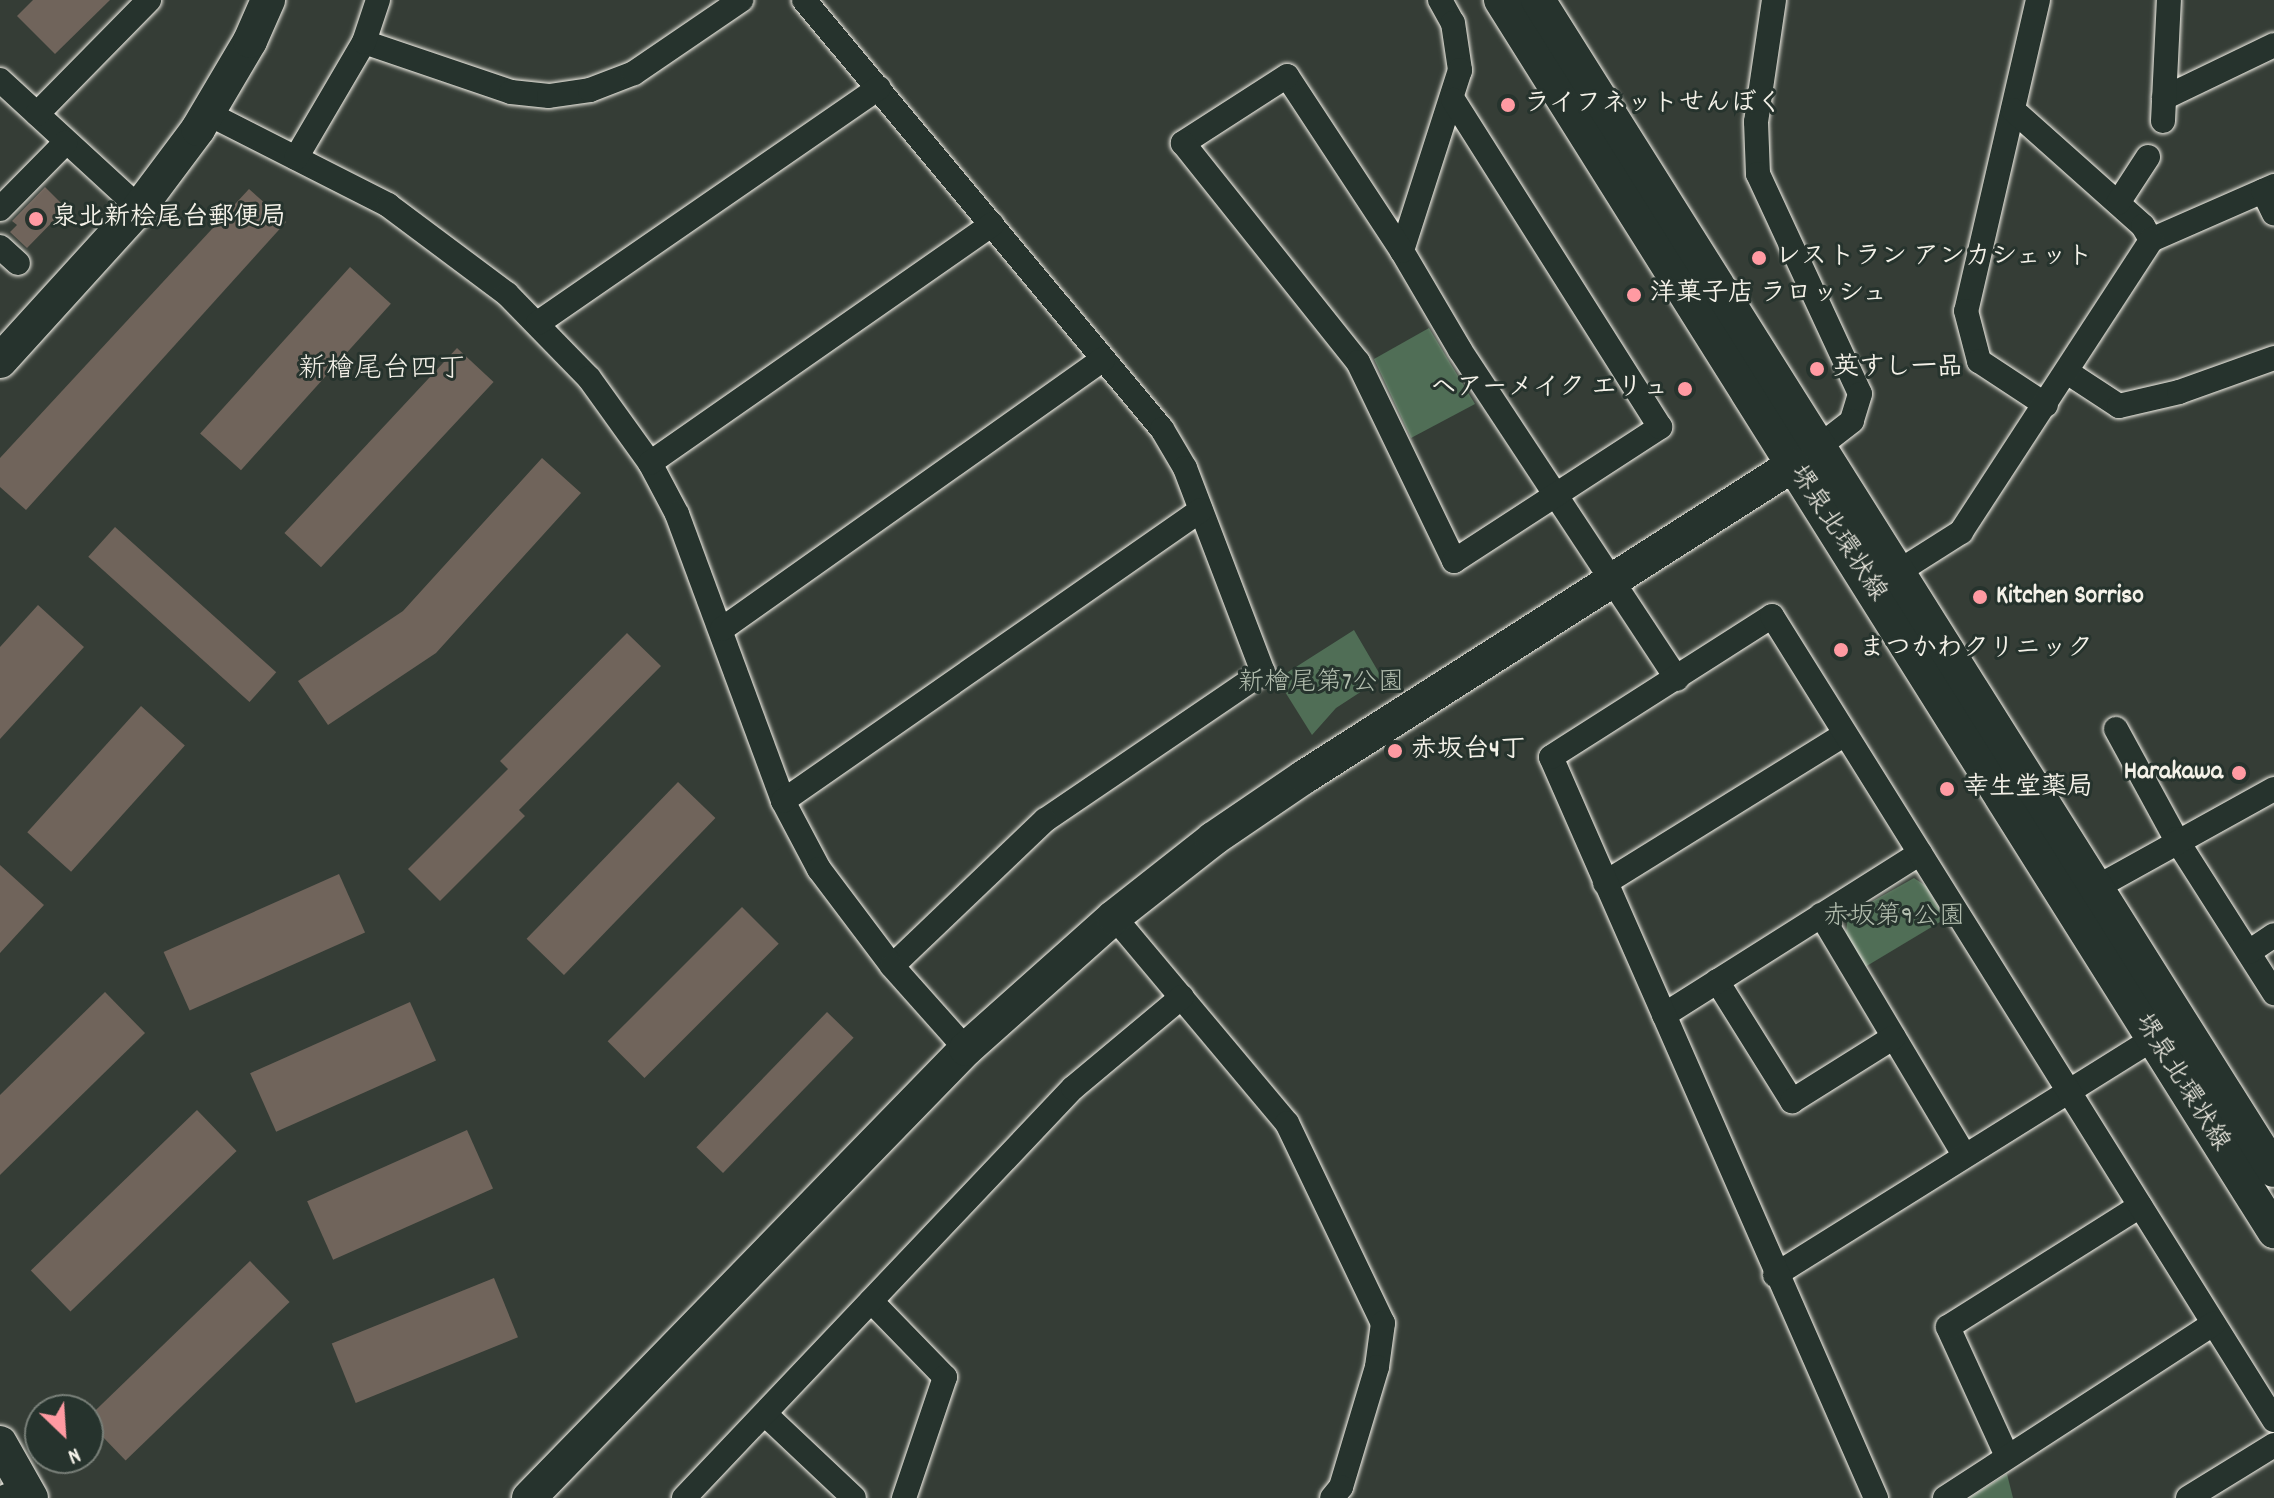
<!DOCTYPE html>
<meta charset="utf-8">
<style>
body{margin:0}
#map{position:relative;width:2274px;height:1498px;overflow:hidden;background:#353d36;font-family:Dekko,"Klee One",sans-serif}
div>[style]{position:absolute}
.green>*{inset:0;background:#506e56}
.building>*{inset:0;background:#70645b;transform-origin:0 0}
.roads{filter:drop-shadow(0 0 2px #f4f1e8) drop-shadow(0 0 2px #f4f1e8)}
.street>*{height:24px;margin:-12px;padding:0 12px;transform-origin:12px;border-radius:12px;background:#26332d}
.secondary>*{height:34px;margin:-17px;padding:0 17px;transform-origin:17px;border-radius:17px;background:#26332d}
.dots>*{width:22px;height:22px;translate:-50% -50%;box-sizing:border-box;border:4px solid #26332d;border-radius:50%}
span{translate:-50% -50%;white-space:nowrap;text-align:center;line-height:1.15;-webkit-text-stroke:6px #26332d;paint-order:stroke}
.poi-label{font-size:26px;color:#f4f1e8;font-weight:700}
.left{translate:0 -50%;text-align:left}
.right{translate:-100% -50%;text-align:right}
.street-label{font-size:26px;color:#f4f1e8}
.park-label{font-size:26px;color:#b2bdae}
.neighbourhood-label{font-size:28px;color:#f4f1e8}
.north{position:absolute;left:24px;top:1394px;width:80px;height:80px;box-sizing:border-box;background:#26332d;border:2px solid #787f78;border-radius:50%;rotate:155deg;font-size:22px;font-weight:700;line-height:32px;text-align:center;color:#f4f1e8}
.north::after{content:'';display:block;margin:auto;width:28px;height:36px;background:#ff9aa2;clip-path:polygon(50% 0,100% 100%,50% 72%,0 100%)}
</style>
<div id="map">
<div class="green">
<div style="clip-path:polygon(1429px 328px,1475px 404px,1411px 438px,1374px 359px)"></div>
<div style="clip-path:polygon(1354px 630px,1382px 678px,1336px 708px,1312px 735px,1277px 679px)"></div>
<div style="clip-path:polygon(1914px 878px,1926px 886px,1945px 919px,1865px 967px,1846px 933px,1848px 915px)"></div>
<div style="clip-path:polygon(2007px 1474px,2013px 1498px,1969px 1498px)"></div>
</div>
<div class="building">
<div style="clip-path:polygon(33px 0,110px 0,55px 54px,17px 16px)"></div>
<div style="clip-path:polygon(45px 187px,66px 208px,27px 248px,10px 232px,17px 225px,12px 221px)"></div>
<div style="clip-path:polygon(249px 189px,286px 222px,26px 510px,0 487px,0 458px)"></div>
<div style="left:350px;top:267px;width:55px;height:224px;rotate:42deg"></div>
<div style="left:457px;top:348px;width:50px;height:253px;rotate:43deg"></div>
<div style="clip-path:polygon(542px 458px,581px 493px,436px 653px,328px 725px,298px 681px,403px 611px)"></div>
<div style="left:115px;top:527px;width:217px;height:40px;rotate:42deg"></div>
<div style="clip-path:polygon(38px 605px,84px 647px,0 739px,0 647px)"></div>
<div style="clip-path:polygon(627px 633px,661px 666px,519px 810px,525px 816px,440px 901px,408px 869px,508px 769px,500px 761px)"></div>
<div style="left:141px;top:706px;width:59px;height:170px;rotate:42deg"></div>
<div style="left:678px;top:782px;width:52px;height:218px;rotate:44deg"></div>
<div style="clip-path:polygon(0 865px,44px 905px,0 953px)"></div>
<div style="left:339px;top:874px;width:64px;height:192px;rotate:66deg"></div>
<div style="left:742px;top:907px;width:52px;height:190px;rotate:45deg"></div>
<div style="clip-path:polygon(105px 992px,145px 1033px,0 1175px,0 1095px)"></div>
<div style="left:410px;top:1002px;width:64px;height:175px;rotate:66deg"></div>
<div style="left:827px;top:1012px;width:37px;height:188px;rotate:44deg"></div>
<div style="left:197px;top:1110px;width:57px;height:231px;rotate:46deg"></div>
<div style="left:467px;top:1130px;width:64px;height:175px;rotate:66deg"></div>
<div style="left:250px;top:1261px;width:57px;height:228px;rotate:46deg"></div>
<div style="left:494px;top:1278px;width:64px;height:175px;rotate:68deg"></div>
</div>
<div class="roads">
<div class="street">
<div style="left:804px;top:0;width:559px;rotate:50.16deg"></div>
<div style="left:1162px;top:429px;width:45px;rotate:59.5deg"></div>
<div style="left:1185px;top:468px;width:218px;rotate:69.1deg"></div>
<div style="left:1263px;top:672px;width:263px;rotate:145.8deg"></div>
<div style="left:1045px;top:820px;width:211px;rotate:136.3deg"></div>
<div style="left:1440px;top:0;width:26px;rotate:61deg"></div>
<div style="left:1453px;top:23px;width:48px;rotate:81.5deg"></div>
<div style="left:1460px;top:70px;width:190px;rotate:107.8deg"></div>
<div style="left:1402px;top:251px;width:115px;rotate:59.6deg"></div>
<div style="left:1460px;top:350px;width:394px;rotate:56.6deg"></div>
<div style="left:1774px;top:0;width:123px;rotate:98.4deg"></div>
<div style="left:1756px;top:122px;width:52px;rotate:87.8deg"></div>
<div style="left:1758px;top:174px;width:242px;rotate:65.1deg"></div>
<div style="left:1860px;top:394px;width:28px;rotate:107deg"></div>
<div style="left:1852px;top:421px;width:56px;rotate:142.3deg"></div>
<div style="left:2038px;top:0;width:319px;rotate:103deg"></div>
<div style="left:1966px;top:311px;width:52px;rotate:75.4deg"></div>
<div style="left:1979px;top:361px;width:80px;rotate:33.3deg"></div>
<div style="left:364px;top:42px;width:155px;rotate:18.8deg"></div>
<div style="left:511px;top:92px;width:38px;rotate:6deg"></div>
<div style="left:549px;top:96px;width:41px;rotate:-8.3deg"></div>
<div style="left:590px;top:90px;width:47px;rotate:-21.1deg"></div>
<div style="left:634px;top:73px;width:130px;rotate:-34.3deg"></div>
<div style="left:0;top:80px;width:189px;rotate:42.6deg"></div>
<div style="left:2164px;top:98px;width:122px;rotate:-25.7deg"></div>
<div style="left:2013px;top:110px;width:174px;rotate:41.7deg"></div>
<div style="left:2143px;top:226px;width:16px;rotate:60deg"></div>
<div style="left:2151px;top:240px;width:134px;rotate:-23.7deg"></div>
<div style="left:37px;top:114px;width:160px;rotate:-45.5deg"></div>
<div style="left:209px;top:114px;width:201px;rotate:26.9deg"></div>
<div style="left:388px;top:205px;width:149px;rotate:36.8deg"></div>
<div style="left:507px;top:294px;width:117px;rotate:45.7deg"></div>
<div style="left:589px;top:378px;width:105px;rotate:54.3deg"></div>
<div style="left:650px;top:463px;width:58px;rotate:62.1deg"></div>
<div style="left:677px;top:514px;width:306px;rotate:69.7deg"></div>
<div style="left:783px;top:801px;width:77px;rotate:62.1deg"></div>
<div style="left:819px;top:869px;width:121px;rotate:53deg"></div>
<div style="left:892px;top:966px;width:111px;rotate:48.3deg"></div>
<div style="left:2163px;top:121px;width:121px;rotate:-87.2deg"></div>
<div style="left:296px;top:158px;width:134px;rotate:-59.6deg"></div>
<div style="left:364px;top:42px;width:44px;rotate:-71.6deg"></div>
<div style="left:2263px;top:191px;width:25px;rotate:64deg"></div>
<div style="left:2118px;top:203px;width:55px;rotate:-56.9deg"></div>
<div style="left:0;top:209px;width:93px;rotate:-45.4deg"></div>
<div style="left:0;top:247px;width:24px;rotate:42deg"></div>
<div style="left:1402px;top:251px;width:209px;rotate:-123.3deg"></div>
<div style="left:1287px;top:76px;width:124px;rotate:147.2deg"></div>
<div style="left:1183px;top:143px;width:280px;rotate:51.4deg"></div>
<div style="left:1358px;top:362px;width:221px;rotate:64.2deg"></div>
<div style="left:1454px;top:561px;width:246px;rotate:-33deg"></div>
<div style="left:1660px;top:427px;width:387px;rotate:-122.3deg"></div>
<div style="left:538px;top:323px;width:414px;rotate:-34.6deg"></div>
<div style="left:2067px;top:372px;width:62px;rotate:33.2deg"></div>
<div style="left:2119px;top:406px;width:62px;rotate:-13.1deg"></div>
<div style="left:2179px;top:392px;width:101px;rotate:-19.7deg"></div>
<div style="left:650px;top:463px;width:417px;rotate:-34.9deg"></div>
<div style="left:1898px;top:572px;width:75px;rotate:-32.4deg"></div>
<div style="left:1961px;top:532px;width:348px;rotate:-56.9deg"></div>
<div style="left:722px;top:629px;width:467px;rotate:-35.3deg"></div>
<div style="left:2116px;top:729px;width:125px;rotate:61.4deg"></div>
<div style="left:2176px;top:839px;width:183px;rotate:57.5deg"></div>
<div style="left:783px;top:801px;width:509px;rotate:-34.84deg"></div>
<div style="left:1605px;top:883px;width:279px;rotate:-31.8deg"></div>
<div style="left:2099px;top:886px;width:200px;rotate:-29deg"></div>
<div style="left:1821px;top:915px;width:279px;rotate:59.2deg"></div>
<div style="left:1114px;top:917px;width:269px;rotate:50deg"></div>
<div style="left:1287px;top:1123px;width:222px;rotate:64.4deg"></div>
<div style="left:1383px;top:1323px;width:44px;rotate:97.8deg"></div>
<div style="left:1377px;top:1367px;width:125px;rotate:106.7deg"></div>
<div style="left:1341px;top:1487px;width:14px;rotate:129deg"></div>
<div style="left:2249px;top:952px;width:30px;rotate:-34deg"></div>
<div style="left:1717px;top:981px;width:142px;rotate:58deg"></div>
<div style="left:1792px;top:1101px;width:120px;rotate:-32.1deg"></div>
<div style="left:1664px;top:1015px;width:303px;rotate:-32.3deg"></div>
<div style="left:1775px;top:1275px;width:461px;rotate:-32deg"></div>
<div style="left:871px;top:1301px;width:106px;rotate:45.8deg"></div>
<div style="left:945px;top:1377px;width:128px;rotate:108.7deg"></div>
<div style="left:765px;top:1414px;width:122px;rotate:43.3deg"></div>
<div style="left:2007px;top:1456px;width:142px;rotate:-114.6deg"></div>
<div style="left:1948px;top:1327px;width:227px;rotate:-32.2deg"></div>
<div style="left:2px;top:1498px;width:26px;rotate:-23deg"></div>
<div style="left:684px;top:1498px;width:565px;rotate:-46.51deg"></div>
<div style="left:1073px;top:1088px;width:142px;rotate:-39.9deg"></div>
<div style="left:1876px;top:1498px;width:809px;rotate:-113.68deg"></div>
<div style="left:1551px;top:757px;width:262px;rotate:-32.5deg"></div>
<div style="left:1772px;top:616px;width:948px;rotate:58.02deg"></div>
<div style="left:1945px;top:1498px;width:320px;rotate:-33deg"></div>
<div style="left:2188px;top:1498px;width:101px;rotate:-31.6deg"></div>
</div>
<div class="secondary">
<div style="left:1501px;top:0;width:1454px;rotate:57.87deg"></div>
<div style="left:1538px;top:0;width:1382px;rotate:57.83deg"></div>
<div style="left:0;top:361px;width:207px;rotate:-47.7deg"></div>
<div style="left:139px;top:208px;width:99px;rotate:-53.2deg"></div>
<div style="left:198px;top:129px;width:102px;rotate:-59.4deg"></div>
<div style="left:250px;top:41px;width:45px;rotate:-66.3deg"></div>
<div style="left:0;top:1443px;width:63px;rotate:60.6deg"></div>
<div style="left:529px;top:1498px;width:627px;rotate:-45.78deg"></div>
<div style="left:966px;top:1049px;width:198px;rotate:-41.7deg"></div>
<div style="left:1114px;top:917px;width:126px;rotate:-38.2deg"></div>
<div style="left:1213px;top:839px;width:110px;rotate:-34.3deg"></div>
<div style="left:1304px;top:777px;width:580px;rotate:-32.54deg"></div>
</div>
</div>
<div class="dots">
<div style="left:1508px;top:105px;background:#ff9aa2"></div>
<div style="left:36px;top:219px;background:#ff9aa2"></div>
<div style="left:1759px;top:258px;background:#ff9aa2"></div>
<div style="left:1634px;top:295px;background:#ff9aa2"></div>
<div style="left:1817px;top:369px;background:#ff9aa2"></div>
<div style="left:1685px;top:389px;background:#ff9aa2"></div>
<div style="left:1980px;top:597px;background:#ff9aa2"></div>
<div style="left:1841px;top:650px;background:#ff9aa2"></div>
<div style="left:1395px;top:751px;background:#ff9aa2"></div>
<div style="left:2239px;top:773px;background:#ff9aa2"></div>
<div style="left:1947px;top:789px;background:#ff9aa2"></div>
</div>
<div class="poi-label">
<span class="left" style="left:1524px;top:105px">ライフネットせんぼく</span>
<span class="left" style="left:52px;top:219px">泉北新桧尾台郵便局</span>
<span class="left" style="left:1775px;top:258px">レストラン アンカシェット</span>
<span class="left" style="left:1650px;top:295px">洋菓子店 ラロッシュ</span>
<span class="left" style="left:1833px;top:369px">英すし一品</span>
<span class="right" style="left:1669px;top:389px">ヘアーメイク エリュ</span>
<span class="left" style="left:1996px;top:597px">Kitchen Sorriso</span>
<span class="left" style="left:1859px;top:650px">まつかわクリニック</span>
<span class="left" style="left:1411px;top:751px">赤坂台4丁</span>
<span class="right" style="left:2223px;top:773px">Harakawa</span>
<span class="left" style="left:1963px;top:789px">幸生堂薬局</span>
</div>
<div class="street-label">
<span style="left:1837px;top:534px;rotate:57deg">堺泉北環状線</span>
<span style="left:2181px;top:1083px;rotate:58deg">堺泉北環状線</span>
</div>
<div class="park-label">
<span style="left:1321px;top:684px">新檜尾第7公園</span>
<span style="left:1894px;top:918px">赤坂第9公園</span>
</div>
<div class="neighbourhood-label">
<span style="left:382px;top:371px">新檜尾台四丁</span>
</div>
<div class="north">N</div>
</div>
